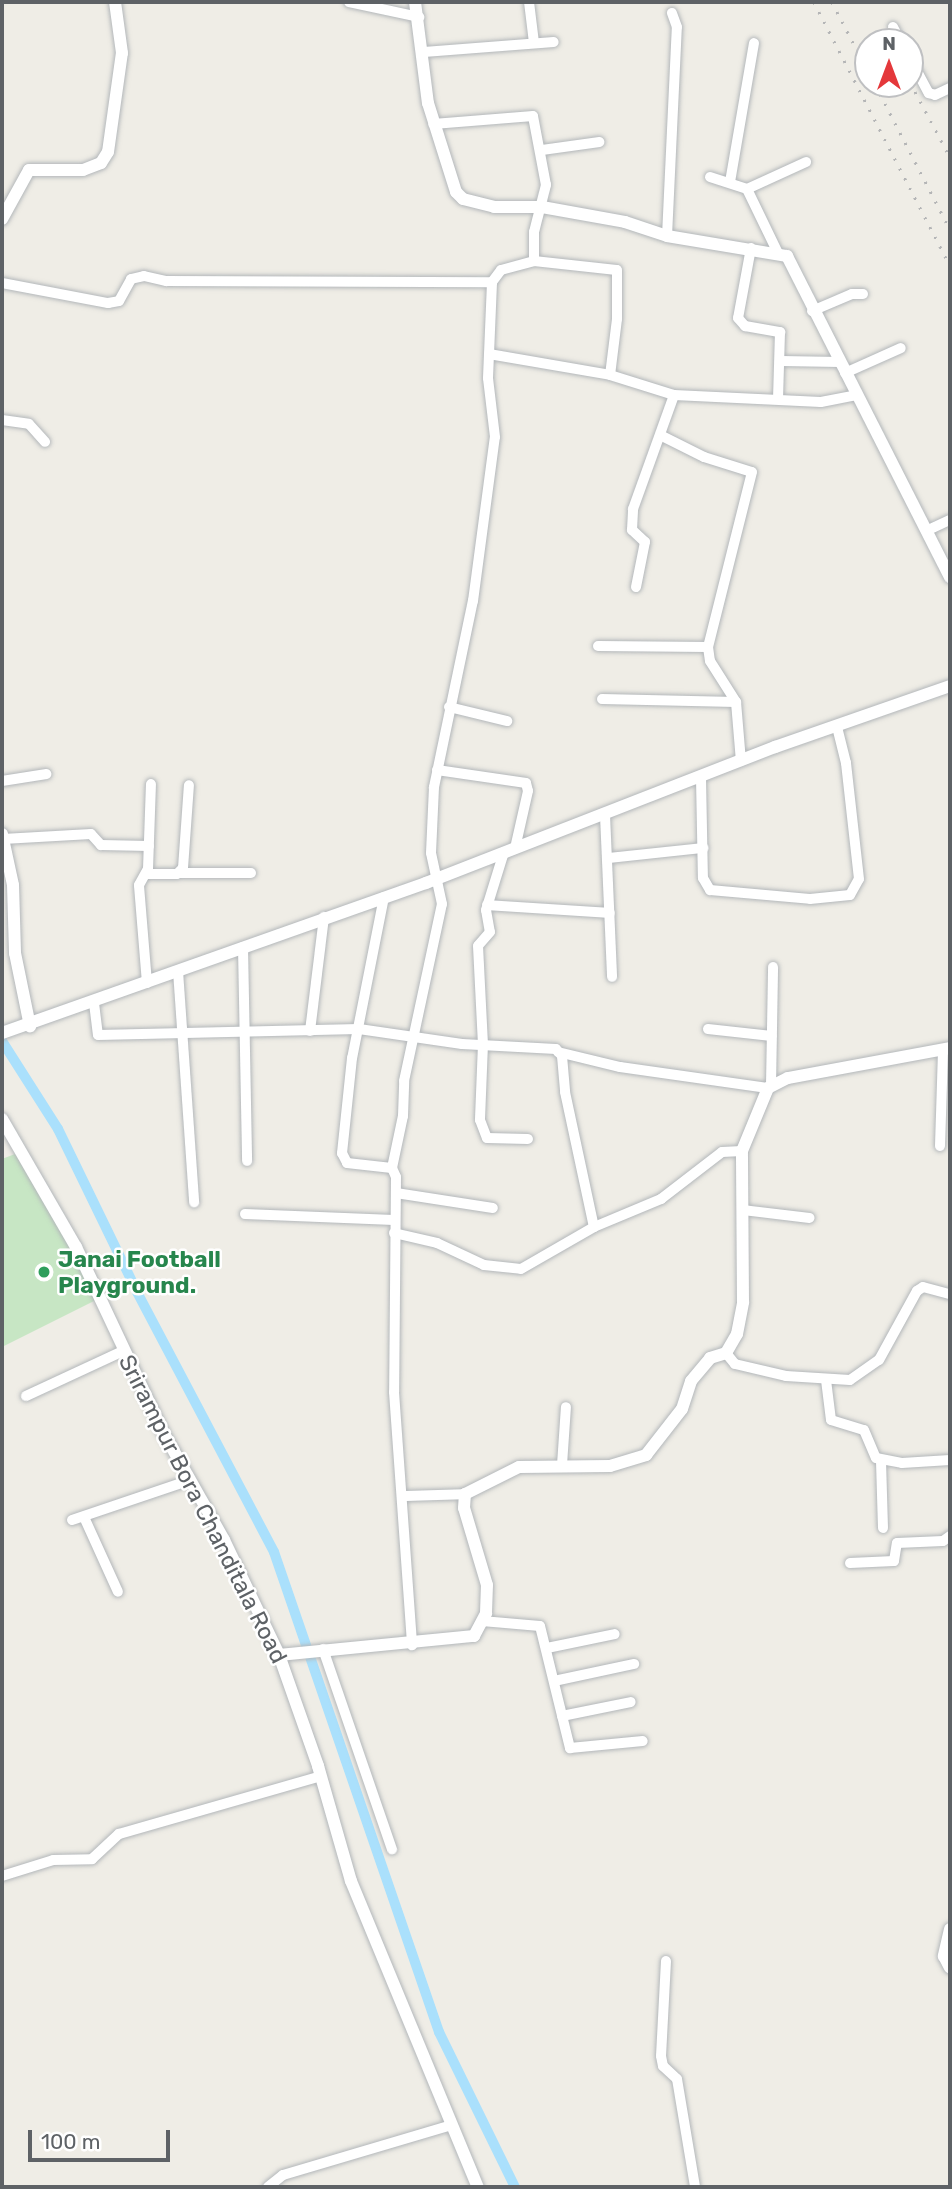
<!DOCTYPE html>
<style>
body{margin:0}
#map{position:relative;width:952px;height:2189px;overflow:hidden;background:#efede6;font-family:Rubik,sans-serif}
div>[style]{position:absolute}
.green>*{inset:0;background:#c7e6c4}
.canal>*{height:10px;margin:-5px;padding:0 5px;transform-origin:5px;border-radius:5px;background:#aae0fc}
.roads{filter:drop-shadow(0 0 2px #b3b7ba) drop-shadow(0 0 2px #b3b7ba)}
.minor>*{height:10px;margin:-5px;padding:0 5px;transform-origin:5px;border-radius:5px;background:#fff}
.tertiary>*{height:12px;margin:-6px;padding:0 6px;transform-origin:6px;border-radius:6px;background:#fff}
.rail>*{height:2.5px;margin-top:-1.25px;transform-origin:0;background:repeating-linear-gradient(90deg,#b4b5b6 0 2px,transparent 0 11px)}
.dots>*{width:19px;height:19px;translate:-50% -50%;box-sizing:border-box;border:4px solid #fff;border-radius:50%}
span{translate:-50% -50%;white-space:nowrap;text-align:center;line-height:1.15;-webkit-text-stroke:5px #fff;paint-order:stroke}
.leisure-label{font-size:23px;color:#27864d;font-weight:700}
.left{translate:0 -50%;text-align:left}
.street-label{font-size:23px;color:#5e6266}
.frame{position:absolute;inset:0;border:4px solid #5e6266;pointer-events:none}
.north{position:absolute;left:854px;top:28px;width:70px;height:70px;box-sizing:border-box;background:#fff;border:2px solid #bfc0c2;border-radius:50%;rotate:0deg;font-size:19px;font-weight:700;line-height:28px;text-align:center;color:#5e6266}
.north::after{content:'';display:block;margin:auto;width:24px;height:32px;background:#e4383b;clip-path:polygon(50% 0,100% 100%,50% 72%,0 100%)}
.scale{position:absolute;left:28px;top:2130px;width:142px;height:32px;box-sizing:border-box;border:4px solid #5e6266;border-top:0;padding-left:9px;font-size:21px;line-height:24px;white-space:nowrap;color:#5e6266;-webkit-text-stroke:5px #fff;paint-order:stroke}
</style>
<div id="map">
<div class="green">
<div style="clip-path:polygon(15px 1154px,100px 1298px,2px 1347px,2px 1159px)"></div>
</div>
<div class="canal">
<div style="left:2px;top:1041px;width:104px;rotate:57.5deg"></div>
<div style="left:58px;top:1129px;width:181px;rotate:64.1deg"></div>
<div style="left:137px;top:1292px;width:294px;rotate:62.2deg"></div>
<div style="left:274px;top:1552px;width:508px;rotate:71.03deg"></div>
<div style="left:439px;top:2032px;width:173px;rotate:63.9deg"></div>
</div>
<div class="roads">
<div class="minor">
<div style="left:349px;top:2px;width:72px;rotate:12.1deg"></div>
<div style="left:529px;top:2px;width:41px;rotate:83deg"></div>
<div style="left:893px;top:27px;width:17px;rotate:62deg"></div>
<div style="left:424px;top:52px;width:130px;rotate:-4.4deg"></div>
<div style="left:910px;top:58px;width:40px;rotate:62deg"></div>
<div style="left:929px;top:93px;width:6px;rotate:18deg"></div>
<div style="left:935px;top:95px;width:17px;rotate:-25deg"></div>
<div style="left:542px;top:150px;width:58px;rotate:-8deg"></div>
<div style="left:710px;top:177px;width:39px;rotate:18deg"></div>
<div style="left:747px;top:189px;width:71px;rotate:64.2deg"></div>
<div style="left:730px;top:182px;width:141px;rotate:-80.2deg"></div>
<div style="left:747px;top:189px;width:65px;rotate:-24.6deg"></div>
<div style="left:667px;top:236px;width:209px;rotate:-87.3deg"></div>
<div style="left:677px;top:27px;width:15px;rotate:-110deg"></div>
<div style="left:751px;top:248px;width:71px;rotate:100.5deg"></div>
<div style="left:738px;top:318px;width:11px;rotate:49deg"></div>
<div style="left:745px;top:326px;width:36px;rotate:10deg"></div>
<div style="left:780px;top:332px;width:66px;rotate:91.7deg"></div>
<div style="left:534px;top:261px;width:83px;rotate:6.2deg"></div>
<div style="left:617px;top:270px;width:49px;rotate:90deg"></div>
<div style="left:617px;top:319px;width:56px;rotate:97.1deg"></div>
<div style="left:2px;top:283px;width:108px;rotate:10.7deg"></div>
<div style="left:108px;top:303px;width:11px;rotate:-10deg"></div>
<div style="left:119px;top:301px;width:25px;rotate:-61deg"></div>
<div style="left:131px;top:279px;width:13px;rotate:-13deg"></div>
<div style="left:144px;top:276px;width:23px;rotate:13deg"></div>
<div style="left:166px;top:281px;width:326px;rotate:0.2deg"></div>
<div style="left:812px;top:311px;width:43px;rotate:-23deg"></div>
<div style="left:852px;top:294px;width:11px"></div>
<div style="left:489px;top:354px;width:123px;rotate:9.8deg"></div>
<div style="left:610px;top:375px;width:67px;rotate:17.4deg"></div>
<div style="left:674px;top:395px;width:147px;rotate:2.7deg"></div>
<div style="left:821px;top:402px;width:36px;rotate:-11deg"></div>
<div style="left:781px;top:361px;width:59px;rotate:1deg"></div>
<div style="left:845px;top:373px;width:61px;rotate:-24.1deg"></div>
<div style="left:2px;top:420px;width:27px;rotate:8deg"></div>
<div style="left:29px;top:424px;width:24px;rotate:48deg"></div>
<div style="left:662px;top:436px;width:47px;rotate:26.6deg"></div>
<div style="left:704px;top:457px;width:50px;rotate:17.4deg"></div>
<div style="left:752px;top:472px;width:180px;rotate:104.1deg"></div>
<div style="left:708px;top:647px;width:14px;rotate:82deg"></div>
<div style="left:710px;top:661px;width:49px;rotate:57.6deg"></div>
<div style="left:736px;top:702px;width:59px;rotate:85.2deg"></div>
<div style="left:926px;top:531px;width:26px;rotate:-25deg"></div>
<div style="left:636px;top:587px;width:46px;rotate:-78.7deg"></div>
<div style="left:645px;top:542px;width:18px;rotate:-137deg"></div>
<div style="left:632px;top:530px;width:21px;rotate:-87deg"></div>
<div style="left:633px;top:509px;width:121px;rotate:-70.2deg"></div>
<div style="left:598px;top:646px;width:110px;rotate:0.5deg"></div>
<div style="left:602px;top:699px;width:134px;rotate:1.3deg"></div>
<div style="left:449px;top:707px;width:60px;rotate:13.6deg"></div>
<div style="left:437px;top:770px;width:90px;rotate:8.3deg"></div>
<div style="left:526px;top:783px;width:8px;rotate:76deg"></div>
<div style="left:528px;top:791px;width:58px;rotate:102.8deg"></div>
<div style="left:701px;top:778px;width:100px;rotate:88.9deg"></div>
<div style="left:703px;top:878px;width:14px;rotate:60deg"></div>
<div style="left:710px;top:890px;width:100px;rotate:5.1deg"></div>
<div style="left:810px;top:899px;width:40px;rotate:-5.7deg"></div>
<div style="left:850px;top:895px;width:18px;rotate:-61deg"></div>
<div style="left:859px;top:879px;width:117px;rotate:-96.4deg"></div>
<div style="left:846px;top:763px;width:38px;rotate:-104deg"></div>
<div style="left:2px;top:781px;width:45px;rotate:-9deg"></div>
<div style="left:605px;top:815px;width:162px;rotate:87.5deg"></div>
<div style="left:3px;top:839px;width:88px;rotate:-3.3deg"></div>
<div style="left:91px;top:834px;width:15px;rotate:48deg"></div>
<div style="left:101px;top:845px;width:48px;rotate:1.2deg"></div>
<div style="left:504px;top:852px;width:61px;rotate:107.2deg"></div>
<div style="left:486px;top:910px;width:22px;rotate:80deg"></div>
<div style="left:490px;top:932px;width:18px;rotate:131deg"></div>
<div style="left:478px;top:946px;width:98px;rotate:87.1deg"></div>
<div style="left:483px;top:1044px;width:76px;rotate:92.3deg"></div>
<div style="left:480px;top:1120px;width:19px;rotate:69deg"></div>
<div style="left:487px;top:1138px;width:41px;rotate:1.4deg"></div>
<div style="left:609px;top:858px;width:95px;rotate:-6.1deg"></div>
<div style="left:179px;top:873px;width:72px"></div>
<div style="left:146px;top:874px;width:31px"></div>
<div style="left:177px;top:874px;width:8px;rotate:-45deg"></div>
<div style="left:183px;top:868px;width:83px;rotate:-85.9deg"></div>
<div style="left:384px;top:897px;width:164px;rotate:101.2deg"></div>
<div style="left:352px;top:1058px;width:96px;rotate:96deg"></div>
<div style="left:342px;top:1153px;width:11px;rotate:63deg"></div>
<div style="left:347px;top:1163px;width:45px;rotate:6.3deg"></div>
<div style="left:392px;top:1168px;width:10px;rotate:66deg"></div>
<div style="left:396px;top:1177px;width:215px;rotate:90.5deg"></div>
<div style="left:394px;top:1392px;width:254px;rotate:85.9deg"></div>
<div style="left:487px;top:905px;width:123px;rotate:3.7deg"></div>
<div style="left:243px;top:947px;width:214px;rotate:88.9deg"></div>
<div style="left:178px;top:971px;width:232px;rotate:86deg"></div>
<div style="left:147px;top:983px;width:98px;rotate:-94.7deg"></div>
<div style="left:139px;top:885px;width:18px;rotate:-61deg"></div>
<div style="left:148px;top:869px;width:85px;rotate:-88deg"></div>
<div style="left:94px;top:1003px;width:32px;rotate:83deg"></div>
<div style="left:98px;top:1035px;width:261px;rotate:-1.3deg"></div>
<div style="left:359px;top:1029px;width:104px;rotate:8.3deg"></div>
<div style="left:462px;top:1044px;width:94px;rotate:3deg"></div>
<div style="left:556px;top:1049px;width:9px;rotate:49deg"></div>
<div style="left:562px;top:1056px;width:36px;rotate:85deg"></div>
<div style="left:565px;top:1092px;width:138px;rotate:77.9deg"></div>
<div style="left:708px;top:1029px;width:64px;rotate:6.2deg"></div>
<div style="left:310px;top:1031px;width:115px;rotate:-83deg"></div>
<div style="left:558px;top:1052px;width:64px;rotate:13.6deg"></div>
<div style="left:620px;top:1067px;width:149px;rotate:8.1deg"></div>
<div style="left:771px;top:1086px;width:119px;rotate:-89deg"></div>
<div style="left:940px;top:1146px;width:96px;rotate:-88.2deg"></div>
<div style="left:392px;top:1168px;width:53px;rotate:-78.1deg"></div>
<div style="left:403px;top:1116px;width:35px;rotate:-88deg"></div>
<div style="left:404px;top:1081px;width:181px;rotate:-77.9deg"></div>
<div style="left:442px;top:904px;width:52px;rotate:-102.2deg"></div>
<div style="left:431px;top:853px;width:66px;rotate:-87.4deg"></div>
<div style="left:434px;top:787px;width:190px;rotate:-78.2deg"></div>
<div style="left:473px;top:601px;width:165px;rotate:-82.4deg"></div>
<div style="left:495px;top:437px;width:59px;rotate:-96.8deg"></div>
<div style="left:488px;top:378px;width:96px;rotate:-87.6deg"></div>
<div style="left:492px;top:282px;width:15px;rotate:-53deg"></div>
<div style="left:501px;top:270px;width:34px;rotate:-15deg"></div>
<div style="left:534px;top:261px;width:29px;rotate:-90deg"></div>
<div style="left:534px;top:232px;width:49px;rotate:-75.7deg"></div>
<div style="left:546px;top:185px;width:70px;rotate:-100.7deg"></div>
<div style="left:533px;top:116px;width:100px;rotate:175.4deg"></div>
<div style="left:396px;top:1193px;width:98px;rotate:8.8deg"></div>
<div style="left:743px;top:1210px;width:67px;rotate:6.8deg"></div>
<div style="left:245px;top:1214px;width:149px;rotate:2.3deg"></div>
<div style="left:394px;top:1233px;width:44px;rotate:13.1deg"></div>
<div style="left:437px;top:1243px;width:52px;rotate:25.1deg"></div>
<div style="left:484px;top:1265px;width:37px;rotate:6deg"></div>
<div style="left:521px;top:1269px;width:84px;rotate:-29.9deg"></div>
<div style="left:594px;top:1227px;width:73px;rotate:-22.7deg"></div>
<div style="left:661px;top:1199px;width:77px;rotate:-37.6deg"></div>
<div style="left:722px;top:1152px;width:20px;rotate:-3deg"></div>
<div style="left:726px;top:1353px;width:14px;rotate:51deg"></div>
<div style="left:735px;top:1364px;width:52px;rotate:13.2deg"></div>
<div style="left:786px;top:1376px;width:64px;rotate:3.6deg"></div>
<div style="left:850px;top:1380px;width:35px;rotate:-35deg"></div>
<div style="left:879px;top:1360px;width:79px;rotate:-61.2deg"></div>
<div style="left:917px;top:1291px;width:7px;rotate:-34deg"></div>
<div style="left:923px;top:1287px;width:28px;rotate:15deg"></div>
<div style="left:826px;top:1380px;width:40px;rotate:82.9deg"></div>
<div style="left:831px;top:1420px;width:34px;rotate:17deg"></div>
<div style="left:864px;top:1430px;width:30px;rotate:67deg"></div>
<div style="left:876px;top:1458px;width:26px;rotate:11deg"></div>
<div style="left:902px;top:1463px;width:48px;rotate:-3.6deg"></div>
<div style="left:26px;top:1396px;width:107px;rotate:-24.9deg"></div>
<div style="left:881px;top:1461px;width:67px;rotate:88.3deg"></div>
<div style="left:562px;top:1465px;width:58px;rotate:-86.1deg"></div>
<div style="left:403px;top:1496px;width:62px;rotate:-1.8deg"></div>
<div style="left:84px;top:1517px;width:82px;rotate:65.6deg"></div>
<div style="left:72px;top:1520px;width:125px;rotate:-18.7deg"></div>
<div style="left:850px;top:1563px;width:44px;rotate:-2.6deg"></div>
<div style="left:894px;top:1561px;width:18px;rotate:-81deg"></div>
<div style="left:897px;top:1543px;width:46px;rotate:-2.5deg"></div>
<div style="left:943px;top:1541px;width:9px;rotate:-36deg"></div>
<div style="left:482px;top:1621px;width:58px;rotate:4.9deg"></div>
<div style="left:540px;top:1626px;width:126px;rotate:76.2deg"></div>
<div style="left:570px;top:1748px;width:73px;rotate:-5.5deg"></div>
<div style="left:547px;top:1648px;width:69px;rotate:-11.6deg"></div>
<div style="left:323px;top:1649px;width:212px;rotate:71deg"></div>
<div style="left:554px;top:1681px;width:82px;rotate:-12deg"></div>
<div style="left:562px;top:1716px;width:70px;rotate:-11.5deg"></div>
<div style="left:2px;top:1876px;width:53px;rotate:-17.4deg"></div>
<div style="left:53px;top:1860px;width:39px;rotate:-1deg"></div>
<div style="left:92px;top:1859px;width:37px;rotate:-43deg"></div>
<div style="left:119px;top:1834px;width:210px;rotate:-16deg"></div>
<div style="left:666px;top:1961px;width:95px;rotate:93deg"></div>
<div style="left:661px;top:2056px;width:10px;rotate:79deg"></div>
<div style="left:663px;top:2066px;width:19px;rotate:43deg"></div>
<div style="left:677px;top:2079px;width:109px;rotate:80.5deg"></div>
<div style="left:268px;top:2187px;width:19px;rotate:-39deg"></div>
<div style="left:283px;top:2175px;width:176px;rotate:-16.5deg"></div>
</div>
<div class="tertiary">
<div style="left:415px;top:2px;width:102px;rotate:82.7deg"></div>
<div style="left:428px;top:103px;width:93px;rotate:72.5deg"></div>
<div style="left:456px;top:192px;width:10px;rotate:45deg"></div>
<div style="left:463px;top:199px;width:32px;rotate:14deg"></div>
<div style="left:494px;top:207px;width:48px"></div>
<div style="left:542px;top:207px;width:84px;rotate:10.2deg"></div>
<div style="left:625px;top:222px;width:44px;rotate:18.4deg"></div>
<div style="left:667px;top:236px;width:122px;rotate:9.5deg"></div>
<div style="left:787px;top:256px;width:360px;rotate:63.1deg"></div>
<div style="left:2px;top:219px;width:56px;rotate:-61.1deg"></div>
<div style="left:29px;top:170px;width:54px"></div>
<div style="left:83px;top:170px;width:19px;rotate:-21deg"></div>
<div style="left:101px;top:163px;width:13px;rotate:-58deg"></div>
<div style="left:108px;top:152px;width:100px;rotate:-82deg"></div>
<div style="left:122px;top:53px;width:51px;rotate:-97.8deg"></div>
<div style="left:2px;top:834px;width:52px;rotate:77.8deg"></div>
<div style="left:13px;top:885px;width:68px;rotate:88.3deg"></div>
<div style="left:15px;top:953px;width:75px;rotate:78.4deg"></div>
<div style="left:2px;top:1033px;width:450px;rotate:-19.5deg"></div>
<div style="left:426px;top:883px;width:375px;rotate:-21.3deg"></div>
<div style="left:775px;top:747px;width:185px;rotate:-19.2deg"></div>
<div style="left:2px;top:1119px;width:148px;rotate:60deg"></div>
<div style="left:76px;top:1247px;width:204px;rotate:64.8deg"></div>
<div style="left:163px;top:1432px;width:124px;rotate:60.5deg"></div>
<div style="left:224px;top:1540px;width:127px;rotate:64.4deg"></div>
<div style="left:279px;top:1655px;width:118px;rotate:70.6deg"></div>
<div style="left:318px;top:1766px;width:120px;rotate:74deg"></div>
<div style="left:351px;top:1881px;width:331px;rotate:67.5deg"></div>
<div style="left:279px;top:1655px;width:196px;rotate:-5.6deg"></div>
<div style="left:474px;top:1636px;width:26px;rotate:-62deg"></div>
<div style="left:486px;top:1613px;width:28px;rotate:-88deg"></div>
<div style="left:487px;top:1585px;width:80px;rotate:-106.6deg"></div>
<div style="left:464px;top:1508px;width:14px;rotate:-86deg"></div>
<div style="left:465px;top:1494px;width:60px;rotate:-26.6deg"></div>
<div style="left:519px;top:1467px;width:91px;rotate:-0.6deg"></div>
<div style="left:610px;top:1466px;width:38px;rotate:-17deg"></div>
<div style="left:646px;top:1455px;width:58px;rotate:-52deg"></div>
<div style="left:682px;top:1409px;width:29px;rotate:-72deg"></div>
<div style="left:691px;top:1381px;width:30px;rotate:-50deg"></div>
<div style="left:710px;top:1358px;width:17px;rotate:-17deg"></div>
<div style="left:726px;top:1353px;width:22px;rotate:-60deg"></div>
<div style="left:737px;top:1334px;width:33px;rotate:-79deg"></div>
<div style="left:743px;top:1302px;width:151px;rotate:-90.4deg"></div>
<div style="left:742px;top:1151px;width:68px;rotate:-67.6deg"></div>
<div style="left:768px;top:1088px;width:22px;rotate:-27deg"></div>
<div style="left:788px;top:1078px;width:165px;rotate:-10.5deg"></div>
<div style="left:950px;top:1929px;width:28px;rotate:103deg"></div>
<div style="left:944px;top:1956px;width:13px;rotate:63deg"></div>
</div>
</div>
<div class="rail">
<div style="left:814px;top:2px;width:296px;rotate:62.7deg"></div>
<div style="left:832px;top:2px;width:78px;rotate:62.4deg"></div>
<div style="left:910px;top:82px;width:85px;rotate:61.9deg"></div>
<div style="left:875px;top:84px;width:163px;rotate:62.7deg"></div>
</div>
<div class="dots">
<div style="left:44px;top:1272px;background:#2e9e5b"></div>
</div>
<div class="leisure-label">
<span class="left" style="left:58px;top:1272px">Janai Football<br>Playground.</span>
</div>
<div class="street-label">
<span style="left:203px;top:1509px;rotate:63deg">Srirampur Bora Chanditala Road</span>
</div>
<div class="frame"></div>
<div class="north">N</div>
<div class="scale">100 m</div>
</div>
